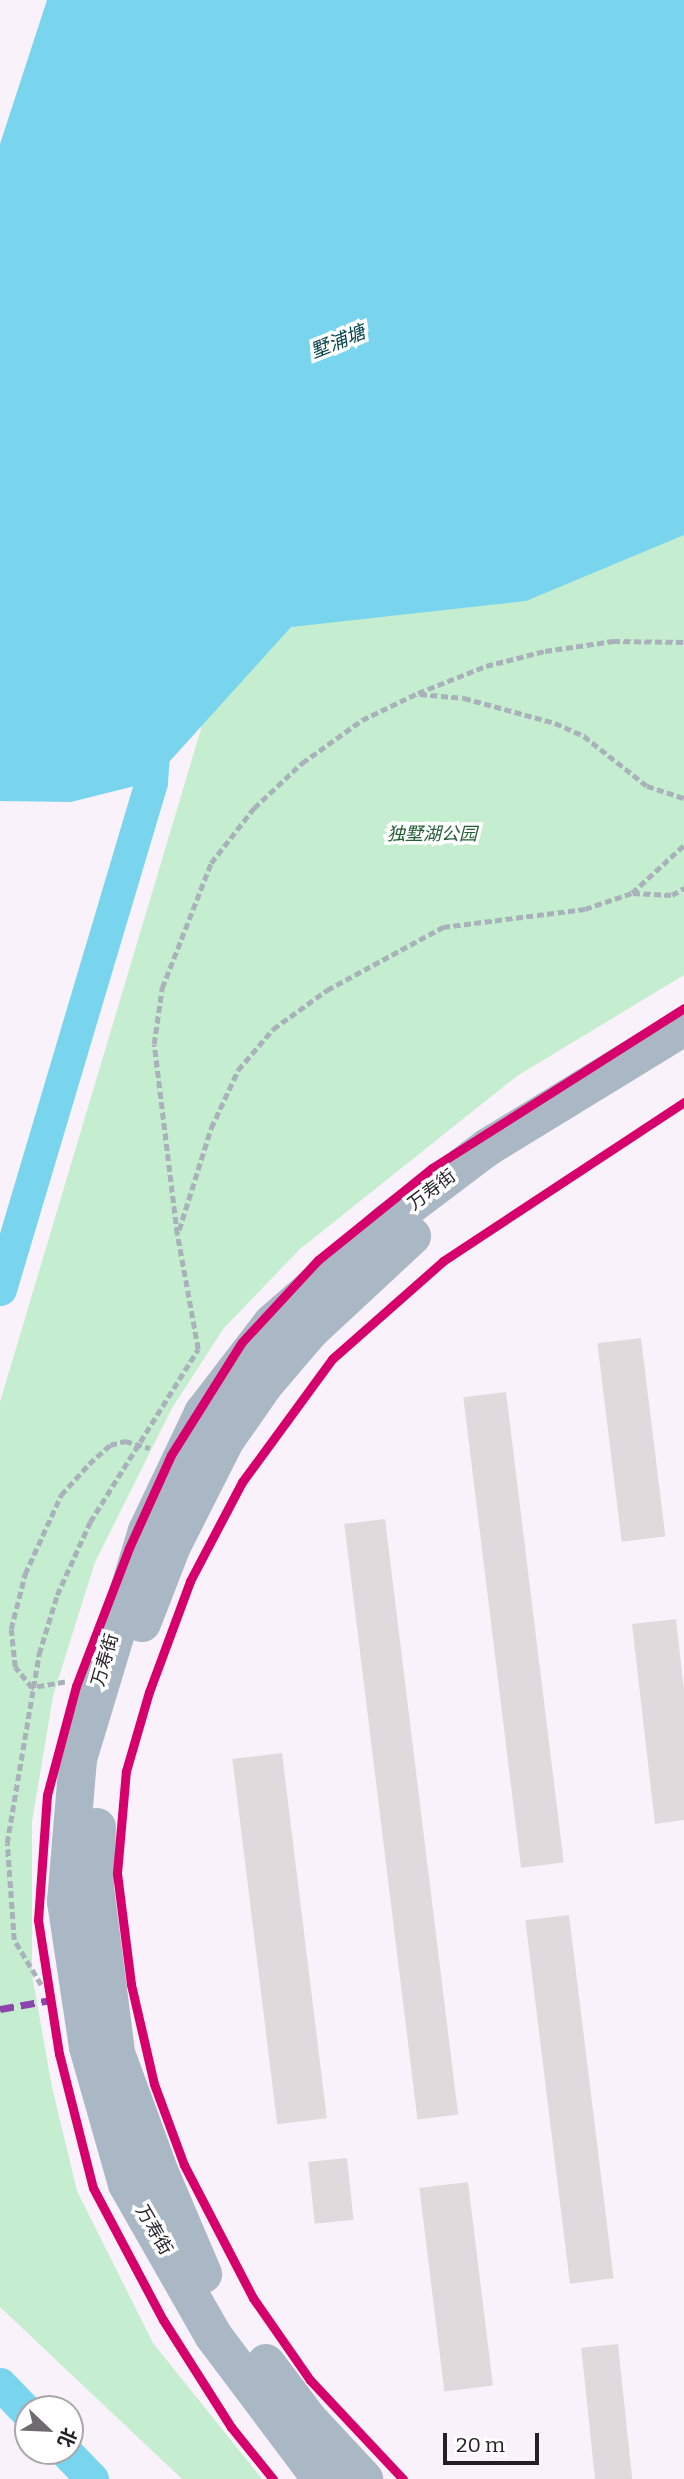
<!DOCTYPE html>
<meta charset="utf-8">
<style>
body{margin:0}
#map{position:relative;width:684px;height:2479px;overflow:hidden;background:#f9f2fa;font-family:Bitter,"Noto Sans SC",serif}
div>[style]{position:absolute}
.green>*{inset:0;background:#c5edcf}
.water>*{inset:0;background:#78d5ed}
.canal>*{height:33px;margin:-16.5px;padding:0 16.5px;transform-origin:16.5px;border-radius:16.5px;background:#78d5ed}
.building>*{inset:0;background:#e1dadc;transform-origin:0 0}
.path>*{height:4.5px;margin-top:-2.25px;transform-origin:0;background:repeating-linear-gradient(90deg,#a9b2bb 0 7px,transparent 0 10.5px)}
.secondary>*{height:38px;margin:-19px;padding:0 19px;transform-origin:19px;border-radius:19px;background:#a9b8c4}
.quiet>*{height:7px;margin-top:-3.5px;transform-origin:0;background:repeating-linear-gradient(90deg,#8e44ad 0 14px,transparent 0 21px)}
.cycleway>*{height:9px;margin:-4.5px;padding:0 4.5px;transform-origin:4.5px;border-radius:4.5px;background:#d6006c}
span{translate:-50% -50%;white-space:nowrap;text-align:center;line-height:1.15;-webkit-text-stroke:7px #fff;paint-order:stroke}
.park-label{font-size:18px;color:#235e35;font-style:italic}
.street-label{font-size:18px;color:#252026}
.water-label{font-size:19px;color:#074451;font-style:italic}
.north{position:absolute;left:14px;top:2395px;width:70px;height:70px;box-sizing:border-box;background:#fff;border:2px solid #a8a6a8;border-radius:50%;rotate:113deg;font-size:19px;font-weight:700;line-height:28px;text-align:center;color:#252026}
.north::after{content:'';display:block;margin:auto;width:24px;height:32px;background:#6f6a70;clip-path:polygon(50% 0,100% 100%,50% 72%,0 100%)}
.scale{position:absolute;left:443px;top:2433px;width:96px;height:32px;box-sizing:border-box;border:4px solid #252026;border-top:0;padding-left:9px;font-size:21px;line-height:24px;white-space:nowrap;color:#252026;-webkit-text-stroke:5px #fff;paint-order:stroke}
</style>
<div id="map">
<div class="green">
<div style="clip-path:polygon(684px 403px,684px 975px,517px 1076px,300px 1249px,224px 1328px,172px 1408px,95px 1562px,53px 1696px,32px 1822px,32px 1975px,52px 2087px,77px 2191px,153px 2343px,262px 2479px,182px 2479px,0 2307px,0 1402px,201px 729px,208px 626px)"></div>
</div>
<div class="water">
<div style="clip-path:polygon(47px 0,684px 0,684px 535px,526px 601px,291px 627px,151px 782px,71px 802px,0 801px,0 144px)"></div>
</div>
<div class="canal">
<div style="left:0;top:1289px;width:529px;rotate:-73.41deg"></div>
<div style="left:151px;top:782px;width:43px;rotate:-86deg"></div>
<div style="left:0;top:2384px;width:40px;rotate:46deg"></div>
<div style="left:65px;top:2451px;width:39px;rotate:46deg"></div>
</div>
<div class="building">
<div style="left:641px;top:1338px;width:200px;height:44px;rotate:83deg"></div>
<div style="left:506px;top:1392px;width:474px;height:43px;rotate:83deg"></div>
<div style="left:385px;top:1519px;width:600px;height:41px;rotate:83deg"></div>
<div style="clip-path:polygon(676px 1619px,684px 1690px,684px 1820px,655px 1824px,632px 1624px)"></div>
<div style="left:282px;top:1753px;width:368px;height:50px;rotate:83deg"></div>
<div style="left:569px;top:1915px;width:366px;height:44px;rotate:83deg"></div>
<div style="left:347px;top:2158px;width:62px;height:39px;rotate:84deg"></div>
<div style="left:468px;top:2182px;width:205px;height:49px;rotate:83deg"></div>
<div style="left:618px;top:2344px;width:136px;height:37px;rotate:84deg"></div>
</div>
<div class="path">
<div style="left:420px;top:694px;width:44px;rotate:5.2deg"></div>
<div style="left:464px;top:698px;width:94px;rotate:15.4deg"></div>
<div style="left:555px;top:723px;width:32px;rotate:24deg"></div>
<div style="left:584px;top:736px;width:80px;rotate:38.4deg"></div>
<div style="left:647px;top:786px;width:39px;rotate:18deg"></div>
<div style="left:633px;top:893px;width:39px;rotate:3deg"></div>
<div style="left:672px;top:895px;width:14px;rotate:-30deg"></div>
<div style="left:179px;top:1230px;width:107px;rotate:-72.6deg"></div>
<div style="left:211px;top:1128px;width:64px;rotate:-65deg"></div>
<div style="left:238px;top:1070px;width:54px;rotate:-49.5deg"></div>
<div style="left:273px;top:1029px;width:67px;rotate:-35.8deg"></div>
<div style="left:327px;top:990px;width:132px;rotate:-28.5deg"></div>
<div style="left:443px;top:927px;width:143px;rotate:-7.2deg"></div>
<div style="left:585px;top:909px;width:50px;rotate:-18.8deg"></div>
<div style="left:632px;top:893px;width:71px;rotate:-42.7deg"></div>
<div style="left:65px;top:1682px;width:34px;rotate:170deg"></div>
<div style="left:32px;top:1688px;width:27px;rotate:-129deg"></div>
<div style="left:15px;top:1667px;width:38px;rotate:-96deg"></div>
<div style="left:11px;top:1629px;width:57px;rotate:-75.7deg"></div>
<div style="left:25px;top:1574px;width:87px;rotate:-65.5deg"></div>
<div style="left:61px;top:1495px;width:42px;rotate:-47.9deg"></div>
<div style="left:89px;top:1464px;width:28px;rotate:-42deg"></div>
<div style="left:110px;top:1445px;width:16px;rotate:-15deg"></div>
<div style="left:125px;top:1441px;width:26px;rotate:16deg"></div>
<div style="left:41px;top:1985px;width:52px;rotate:-121deg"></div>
<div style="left:14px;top:1940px;width:97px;rotate:-94.1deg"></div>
<div style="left:7px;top:1843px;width:192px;rotate:-80.4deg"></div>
<div style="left:39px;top:1654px;width:62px;rotate:-73deg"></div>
<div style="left:57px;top:1595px;width:80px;rotate:-65.7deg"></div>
<div style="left:90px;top:1522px;width:204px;rotate:-58deg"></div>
<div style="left:198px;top:1349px;width:117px;rotate:-100.3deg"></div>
<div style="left:177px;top:1234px;width:191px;rotate:-96.9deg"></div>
<div style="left:154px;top:1044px;width:57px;rotate:-81.9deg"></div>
<div style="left:162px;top:988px;width:134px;rotate:-68.6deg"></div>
<div style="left:211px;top:863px;width:70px;rotate:-52deg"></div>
<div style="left:254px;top:808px;width:66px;rotate:-43.2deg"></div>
<div style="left:302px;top:763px;width:74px;rotate:-35.6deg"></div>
<div style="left:362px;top:720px;width:62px;rotate:-25.7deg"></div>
<div style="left:418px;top:693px;width:73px;rotate:-21.7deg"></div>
<div style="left:486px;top:666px;width:61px;rotate:-14.3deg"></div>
<div style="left:545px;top:651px;width:69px;rotate:-8.4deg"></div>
<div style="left:613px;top:641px;width:71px;rotate:0.8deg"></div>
</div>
<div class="secondary">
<div style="left:142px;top:1623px;width:83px;rotate:-68.7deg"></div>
<div style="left:172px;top:1546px;width:118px;rotate:-63.2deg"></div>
<div style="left:225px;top:1441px;width:68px;rotate:-55.1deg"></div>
<div style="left:264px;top:1385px;width:72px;rotate:-49.5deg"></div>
<div style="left:311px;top:1330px;width:138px;rotate:-42.9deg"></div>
<div style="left:97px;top:1827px;width:61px;rotate:91.9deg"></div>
<div style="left:95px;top:1888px;width:166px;rotate:82.7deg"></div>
<div style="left:116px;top:2053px;width:128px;rotate:69.9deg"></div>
<div style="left:160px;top:2173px;width:110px;rotate:66.9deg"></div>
<div style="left:266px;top:2363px;width:71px;rotate:53deg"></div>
<div style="left:309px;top:2420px;width:81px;rotate:47deg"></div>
<div style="left:321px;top:2479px;width:180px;rotate:-126.9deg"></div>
<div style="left:213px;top:2335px;width:174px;rotate:-119.7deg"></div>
<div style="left:127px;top:2184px;width:142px;rotate:-105.9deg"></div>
<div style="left:88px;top:2047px;width:147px;rotate:-98.6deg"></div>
<div style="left:66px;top:1902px;width:144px;rotate:-85.2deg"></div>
<div style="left:78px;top:1759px;width:238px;rotate:-73.2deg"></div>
<div style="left:147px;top:1531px;width:131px;rotate:-64.6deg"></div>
<div style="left:203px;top:1413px;width:113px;rotate:-52.5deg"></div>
<div style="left:272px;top:1323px;width:152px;rotate:-41deg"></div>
<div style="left:387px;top:1223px;width:126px;rotate:-37deg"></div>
<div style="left:488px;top:1147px;width:230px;rotate:-31.5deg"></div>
</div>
<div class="quiet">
<div style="left:0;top:2009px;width:52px;rotate:-10deg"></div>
</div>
<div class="cycleway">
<div style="left:273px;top:2479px;width:67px;rotate:-128.9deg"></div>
<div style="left:231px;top:2427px;width:127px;rotate:-122.4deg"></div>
<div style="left:163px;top:2320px;width:149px;rotate:-117.9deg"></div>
<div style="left:93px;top:2188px;width:138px;rotate:-104.2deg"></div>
<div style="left:59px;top:2054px;width:136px;rotate:-98.9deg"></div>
<div style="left:38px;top:1920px;width:125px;rotate:-85.9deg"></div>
<div style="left:47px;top:1795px;width:113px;rotate:-75.1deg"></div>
<div style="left:76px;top:1686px;width:148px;rotate:-69deg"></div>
<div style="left:129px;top:1548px;width:102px;rotate:-65.7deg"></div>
<div style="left:171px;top:1455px;width:133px;rotate:-57.9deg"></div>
<div style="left:242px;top:1342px;width:112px;rotate:-47.2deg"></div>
<div style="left:318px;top:1260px;width:146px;rotate:-38.9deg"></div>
<div style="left:432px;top:1168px;width:299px;rotate:-32.4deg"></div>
<div style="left:403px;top:2479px;width:136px;rotate:-133.2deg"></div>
<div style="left:310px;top:2380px;width:100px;rotate:-124.8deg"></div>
<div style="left:253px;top:2298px;width:150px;rotate:-117.4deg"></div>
<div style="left:184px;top:2165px;width:86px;rotate:-110.3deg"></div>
<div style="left:154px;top:2084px;width:103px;rotate:-103deg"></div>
<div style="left:131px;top:1984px;width:112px;rotate:-97.2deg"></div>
<div style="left:117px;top:1873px;width:102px;rotate:-85deg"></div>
<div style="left:126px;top:1771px;width:82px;rotate:-73.8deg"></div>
<div style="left:149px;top:1692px;width:118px;rotate:-69.7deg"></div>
<div style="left:190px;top:1581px;width:112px;rotate:-62.3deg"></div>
<div style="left:242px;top:1482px;width:152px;rotate:-53.8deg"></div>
<div style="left:332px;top:1359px;width:148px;rotate:-41.4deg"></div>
<div style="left:443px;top:1261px;width:289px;rotate:-33.4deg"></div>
</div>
<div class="park-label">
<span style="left:432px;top:834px">独墅湖公园</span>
</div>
<div class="street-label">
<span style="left:432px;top:1190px;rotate:-37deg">万寿街</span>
<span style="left:105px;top:1660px;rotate:-74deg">万寿街</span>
<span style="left:154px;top:2230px;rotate:60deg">万寿街</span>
</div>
<div class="water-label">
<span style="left:338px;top:342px;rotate:-22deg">墅浦塘</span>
</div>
<div class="north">北</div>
<div class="scale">20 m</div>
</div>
